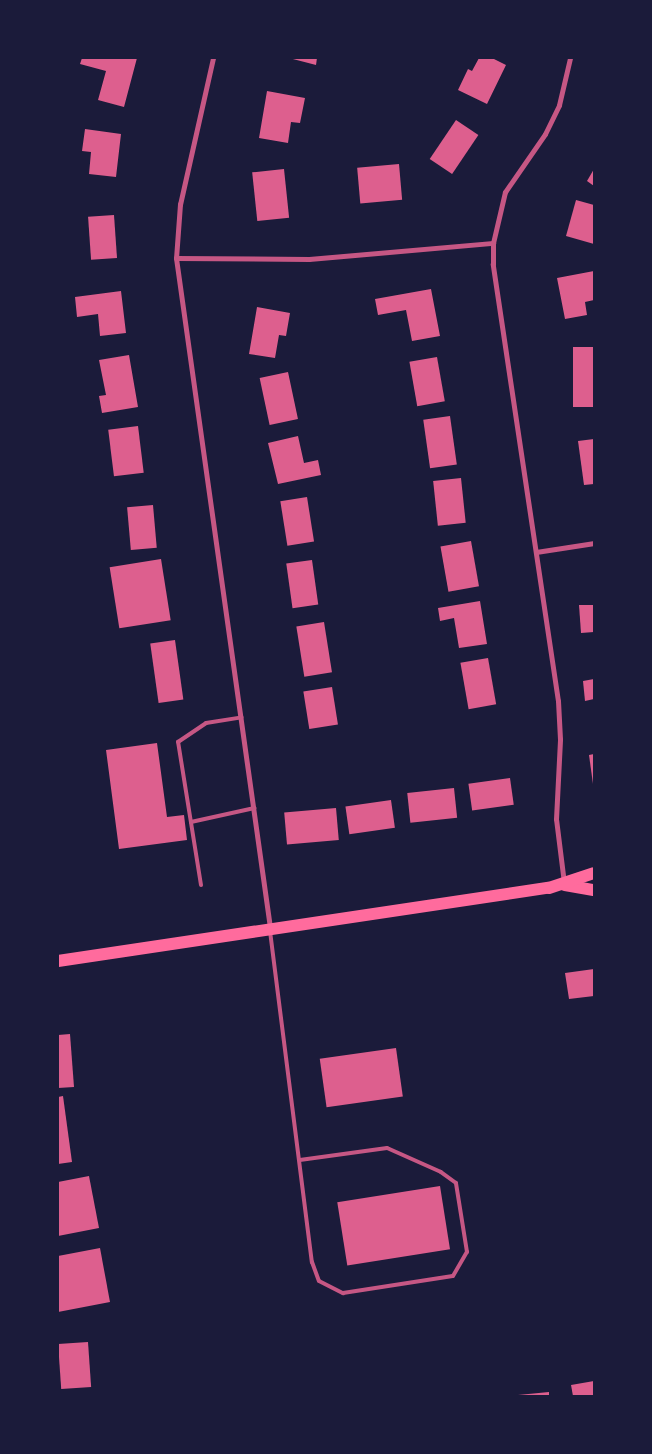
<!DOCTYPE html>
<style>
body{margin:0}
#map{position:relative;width:652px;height:1454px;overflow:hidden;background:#1b1b3a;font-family:Roboto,sans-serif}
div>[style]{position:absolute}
.building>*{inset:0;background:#dd5f8e;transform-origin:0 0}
.service>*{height:4px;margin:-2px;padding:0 2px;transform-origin:2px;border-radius:2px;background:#c65784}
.minor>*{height:5px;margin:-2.5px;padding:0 2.5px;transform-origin:2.5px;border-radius:2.5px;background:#c65784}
.primary>*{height:12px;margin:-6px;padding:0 6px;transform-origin:6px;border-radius:6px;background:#ff6b9d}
span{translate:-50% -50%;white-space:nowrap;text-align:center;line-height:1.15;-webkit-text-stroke:5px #1b1b3a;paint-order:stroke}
.frame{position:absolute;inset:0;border:59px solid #1b1b3a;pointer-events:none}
</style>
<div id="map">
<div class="building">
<div style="clip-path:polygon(82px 58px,137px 58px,124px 107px,98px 100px,106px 71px,80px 64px)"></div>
<div style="clip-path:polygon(289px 58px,317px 58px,316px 65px)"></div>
<div style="clip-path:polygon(479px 58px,492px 58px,506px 65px,487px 104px,458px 90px,468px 69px,472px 71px)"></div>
<div style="clip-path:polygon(267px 91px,305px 98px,300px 123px,291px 122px,288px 143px,259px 138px)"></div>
<div style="left:456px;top:120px;width:27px;height:47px;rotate:34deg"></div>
<div style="clip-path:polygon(85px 129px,121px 134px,116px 177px,89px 174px,91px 152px,82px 151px)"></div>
<div style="left:399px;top:164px;width:36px;height:42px;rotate:85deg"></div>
<div style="left:284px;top:169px;width:49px;height:32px;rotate:84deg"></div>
<div style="clip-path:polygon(594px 169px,594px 186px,587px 181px)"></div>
<div style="clip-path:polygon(576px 200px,594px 205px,594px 244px,566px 236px)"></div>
<div style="left:114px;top:215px;width:43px;height:26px;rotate:86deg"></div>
<div style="clip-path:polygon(594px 271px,594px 300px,585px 302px,587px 315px,565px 319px,557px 278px)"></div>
<div style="clip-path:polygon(431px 289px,440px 336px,412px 341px,406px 310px,378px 315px,375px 299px)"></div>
<div style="clip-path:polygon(121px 291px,126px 333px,100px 336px,98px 314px,77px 317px,75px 297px)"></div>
<div style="clip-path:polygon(257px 307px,290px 313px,286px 336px,279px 335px,275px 358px,249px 354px)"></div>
<div style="left:573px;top:347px;width:21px;height:60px"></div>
<div style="clip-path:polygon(129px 355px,138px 407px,102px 413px,99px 396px,106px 395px,99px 360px)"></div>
<div style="left:437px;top:357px;width:45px;height:28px;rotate:80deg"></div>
<div style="left:288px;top:372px;width:48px;height:29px;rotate:78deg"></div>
<div style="left:450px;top:416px;width:49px;height:27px;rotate:82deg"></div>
<div style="left:138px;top:426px;width:47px;height:30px;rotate:83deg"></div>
<div style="clip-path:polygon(298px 436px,304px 463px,318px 460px,321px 475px,278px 484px,268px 443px)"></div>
<div style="clip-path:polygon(594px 439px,594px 484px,584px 485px,578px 441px)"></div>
<div style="left:461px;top:478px;width:45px;height:28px;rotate:84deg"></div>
<div style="left:307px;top:497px;width:45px;height:27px;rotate:81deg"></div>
<div style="left:153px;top:505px;width:43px;height:26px;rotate:85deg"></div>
<div style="left:471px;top:541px;width:46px;height:31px;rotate:80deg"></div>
<div style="left:161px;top:559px;width:62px;height:52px;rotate:81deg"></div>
<div style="left:312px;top:560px;width:45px;height:26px;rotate:82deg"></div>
<div style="clip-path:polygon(480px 601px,487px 644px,459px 648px,454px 618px,440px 621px,438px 608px)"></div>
<div style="clip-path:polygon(579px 605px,594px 605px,594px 632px,581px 633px)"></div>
<div style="left:324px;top:622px;width:51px;height:28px;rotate:81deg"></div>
<div style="left:175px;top:640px;width:60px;height:25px;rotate:82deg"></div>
<div style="left:488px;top:658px;width:47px;height:28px;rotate:80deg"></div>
<div style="clip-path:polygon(594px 679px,594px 699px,585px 701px,583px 681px)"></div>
<div style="left:332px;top:687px;width:38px;height:29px;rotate:81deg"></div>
<div style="clip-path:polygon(157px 743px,167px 817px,184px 815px,187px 840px,119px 849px,106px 750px)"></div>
<div style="clip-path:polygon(594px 754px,594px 784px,593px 784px,589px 755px)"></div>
<div style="left:510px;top:778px;width:27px;height:42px;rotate:82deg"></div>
<div style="left:454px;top:788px;width:30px;height:47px;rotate:84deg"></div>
<div style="left:391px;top:800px;width:28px;height:46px;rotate:82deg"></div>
<div style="left:336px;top:808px;width:32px;height:52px;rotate:85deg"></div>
<div style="clip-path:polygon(594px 969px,594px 996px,569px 999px,565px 973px)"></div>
<div style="clip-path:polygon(70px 1034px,74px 1087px,58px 1088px,58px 1035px)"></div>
<div style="left:396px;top:1048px;width:49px;height:77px;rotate:82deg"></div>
<div style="clip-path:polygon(63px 1096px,72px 1162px,58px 1164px,58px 1097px)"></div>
<div style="clip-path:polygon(89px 1176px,99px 1228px,58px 1236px,58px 1182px)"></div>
<div style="left:440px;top:1186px;width:64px;height:104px;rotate:81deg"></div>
<div style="clip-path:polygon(100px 1248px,110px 1302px,58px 1312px,58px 1256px)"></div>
<div style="left:88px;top:1342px;width:45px;height:30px;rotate:86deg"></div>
<div style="clip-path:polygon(594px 1381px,594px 1396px,573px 1396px,571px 1385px)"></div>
<div style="clip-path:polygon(549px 1392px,549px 1396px,518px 1396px,518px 1395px)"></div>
</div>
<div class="service">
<div style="left:191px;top:822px;width:65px;rotate:-12.5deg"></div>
<div style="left:201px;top:885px;width:145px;rotate:-99.1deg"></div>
<div style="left:178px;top:742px;width:34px;rotate:-34deg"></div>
<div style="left:206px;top:723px;width:36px;rotate:-9deg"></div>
<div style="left:270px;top:931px;width:334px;rotate:82.8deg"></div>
<div style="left:312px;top:1262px;width:20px;rotate:70deg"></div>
<div style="left:319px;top:1281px;width:27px;rotate:27deg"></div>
<div style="left:343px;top:1293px;width:111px;rotate:-8.8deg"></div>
<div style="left:453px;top:1276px;width:28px;rotate:-60deg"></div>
<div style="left:467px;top:1252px;width:70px;rotate:-99.1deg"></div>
<div style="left:456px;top:1183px;width:19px;rotate:-144deg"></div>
<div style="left:441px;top:1172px;width:59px;rotate:-156deg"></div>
<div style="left:387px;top:1148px;width:88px;rotate:172.1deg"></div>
</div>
<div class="minor">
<div style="left:213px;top:58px;width:150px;rotate:102.7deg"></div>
<div style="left:180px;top:204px;width:54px;rotate:94.2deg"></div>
<div style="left:176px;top:258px;width:677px;rotate:82.01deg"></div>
<div style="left:176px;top:258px;width:133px;rotate:0.4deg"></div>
<div style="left:309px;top:259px;width:185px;rotate:-5deg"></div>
<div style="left:536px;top:552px;width:59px;rotate:-8.8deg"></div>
<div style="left:564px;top:883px;width:64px;rotate:-97.1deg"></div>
<div style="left:556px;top:819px;width:80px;rotate:-87.1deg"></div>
<div style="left:560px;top:739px;width:38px;rotate:-93deg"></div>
<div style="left:558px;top:701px;width:442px;rotate:-98.5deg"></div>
<div style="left:493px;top:264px;width:21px;rotate:-90deg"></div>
<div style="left:493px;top:243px;width:52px;rotate:-76.8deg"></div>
<div style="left:505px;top:192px;width:70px;rotate:-55.4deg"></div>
<div style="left:545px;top:134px;width:32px;rotate:-64deg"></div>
<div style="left:559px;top:105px;width:48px;rotate:-76.8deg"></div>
</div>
<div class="primary">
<div style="left:565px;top:885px;width:29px;rotate:10deg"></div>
<div style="left:58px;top:961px;width:496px;rotate:-8.5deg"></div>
<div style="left:549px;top:888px;width:47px;rotate:-18.4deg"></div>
</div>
<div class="frame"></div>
</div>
